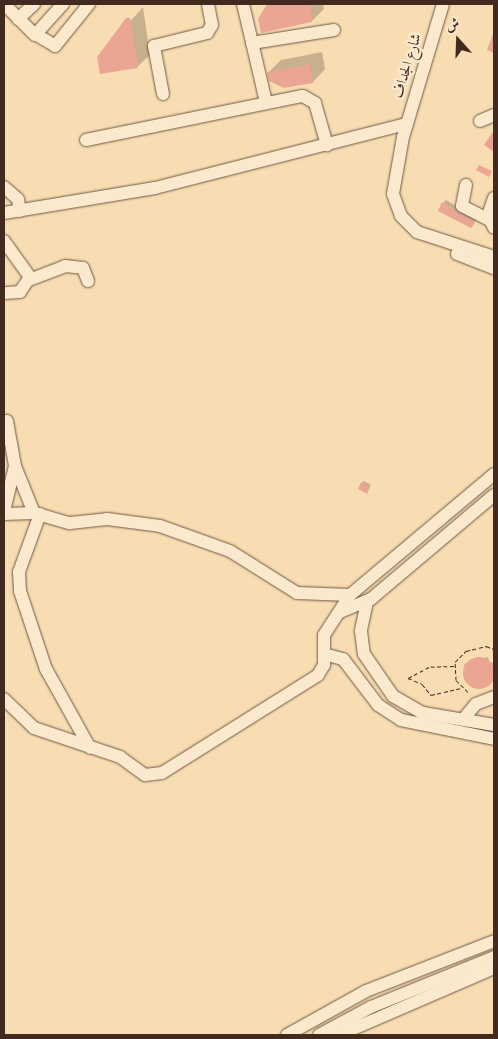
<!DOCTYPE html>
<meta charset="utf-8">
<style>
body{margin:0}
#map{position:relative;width:498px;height:1039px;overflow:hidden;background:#f8ddb2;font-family:Vollkorn,Amiri,serif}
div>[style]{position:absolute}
.shadow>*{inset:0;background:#0003}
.building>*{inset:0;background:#eba693}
.round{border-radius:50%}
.path>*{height:1px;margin-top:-0.5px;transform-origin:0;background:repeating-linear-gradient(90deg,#422a20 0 4px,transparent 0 6.5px)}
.roads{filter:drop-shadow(0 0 1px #705744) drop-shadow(0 0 1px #705744)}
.minor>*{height:12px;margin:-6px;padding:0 6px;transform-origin:6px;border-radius:6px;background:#fae9cd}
span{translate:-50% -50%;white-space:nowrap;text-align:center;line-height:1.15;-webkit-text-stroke:5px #fae9cd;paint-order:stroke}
.street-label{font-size:15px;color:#422a20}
.frame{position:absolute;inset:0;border:5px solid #422a20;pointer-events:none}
.north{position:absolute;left:433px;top:15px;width:50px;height:50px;-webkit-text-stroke:4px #fae9cd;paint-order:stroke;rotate:340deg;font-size:14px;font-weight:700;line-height:20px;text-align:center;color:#422a20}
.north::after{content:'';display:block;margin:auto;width:18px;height:22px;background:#422a20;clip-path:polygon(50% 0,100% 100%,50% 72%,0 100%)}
</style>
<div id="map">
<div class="shadow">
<div style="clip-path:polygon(269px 4px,323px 4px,324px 9px,312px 21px,259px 19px)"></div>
<div style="clip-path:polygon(143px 7px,150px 55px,137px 67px,98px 58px)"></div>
<div style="clip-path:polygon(322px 52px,325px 69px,313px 82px,269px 72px,281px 60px)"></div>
<div style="clip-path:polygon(446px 200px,477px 218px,474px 224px,471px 227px,443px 203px)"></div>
<div style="clip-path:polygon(364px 481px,371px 485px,368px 490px,362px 483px)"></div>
<div style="clip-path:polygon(488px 657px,490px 663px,494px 662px,494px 681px,472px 688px,464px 664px)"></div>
</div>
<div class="building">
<div style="clip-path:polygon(267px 4px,310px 4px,312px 22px,261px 33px,258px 19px)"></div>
<div style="clip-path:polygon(126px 18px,130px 18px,138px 68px,100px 74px,97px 57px)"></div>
<div style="clip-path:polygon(494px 31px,494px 53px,487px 50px)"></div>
<div style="clip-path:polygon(310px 64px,313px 83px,284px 88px,269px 81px,267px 72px)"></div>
<div style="clip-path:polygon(494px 130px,494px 152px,484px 145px)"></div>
<div style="clip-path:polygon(479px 165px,492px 171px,489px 177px,476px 170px)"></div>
<div style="clip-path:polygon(442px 202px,475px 222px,471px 228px,438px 211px)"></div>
<div style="clip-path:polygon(361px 482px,370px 487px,367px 494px,358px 489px)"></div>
<div class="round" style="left:463px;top:657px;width:32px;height:32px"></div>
</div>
<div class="path">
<div style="left:454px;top:666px;width:25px;rotate:178deg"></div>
<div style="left:429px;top:667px;width:24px;rotate:152deg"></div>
<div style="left:408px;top:678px;width:15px;rotate:23deg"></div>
<div style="left:422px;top:684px;width:14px;rotate:51deg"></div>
<div style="left:431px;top:695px;width:31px;rotate:-13deg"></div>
<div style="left:468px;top:692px;width:17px;rotate:-135deg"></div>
<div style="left:456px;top:680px;width:18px;rotate:-93deg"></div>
<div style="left:455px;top:662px;width:16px;rotate:-45deg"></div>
<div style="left:466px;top:651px;width:21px;rotate:-14deg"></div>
<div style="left:486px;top:646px;width:9px;rotate:21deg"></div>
</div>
<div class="roads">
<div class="minor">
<div style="left:4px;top:4px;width:40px;rotate:45deg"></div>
<div style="left:32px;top:32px;width:27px;rotate:31deg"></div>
<div style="left:55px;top:46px;width:54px;rotate:-51deg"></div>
<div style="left:243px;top:4px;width:101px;rotate:76.8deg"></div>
<div style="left:443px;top:4px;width:139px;rotate:106.7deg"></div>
<div style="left:403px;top:137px;width:58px;rotate:100deg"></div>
<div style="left:393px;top:194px;width:23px;rotate:70deg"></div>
<div style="left:401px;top:216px;width:23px;rotate:45deg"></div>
<div style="left:417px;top:232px;width:81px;rotate:18deg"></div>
<div style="left:18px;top:19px;width:22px;rotate:-43deg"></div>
<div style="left:35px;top:35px;width:42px;rotate:-47.9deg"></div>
<div style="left:252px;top:43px;width:83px;rotate:-9deg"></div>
<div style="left:163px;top:94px;width:49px;rotate:-100.6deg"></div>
<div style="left:154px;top:46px;width:55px;rotate:-13.8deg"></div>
<div style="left:207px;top:33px;width:9px;rotate:-58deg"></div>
<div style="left:212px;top:25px;width:21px;rotate:-101deg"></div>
<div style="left:480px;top:121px;width:15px;rotate:-23deg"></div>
<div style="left:86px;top:140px;width:221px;rotate:-11.5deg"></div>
<div style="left:303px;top:96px;width:14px;rotate:30deg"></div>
<div style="left:315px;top:103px;width:44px;rotate:74.1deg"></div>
<div style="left:466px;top:185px;width:21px;rotate:101deg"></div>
<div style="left:462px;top:206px;width:30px;rotate:27deg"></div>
<div style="left:4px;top:187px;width:18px;rotate:41deg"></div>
<div style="left:18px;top:199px;width:12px;rotate:81deg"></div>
<div style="left:494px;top:198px;width:18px;rotate:109deg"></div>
<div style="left:488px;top:215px;width:14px;rotate:65deg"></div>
<div style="left:4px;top:213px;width:153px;rotate:-9.4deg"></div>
<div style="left:155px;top:188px;width:260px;rotate:-14.3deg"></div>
<div style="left:4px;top:241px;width:44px;rotate:54.2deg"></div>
<div style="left:30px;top:277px;width:18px;rotate:124deg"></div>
<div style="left:20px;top:292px;width:16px;rotate:176deg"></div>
<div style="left:457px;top:254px;width:40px;rotate:21deg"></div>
<div style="left:29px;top:280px;width:39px;rotate:-21deg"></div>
<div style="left:65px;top:266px;width:18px;rotate:6deg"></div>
<div style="left:83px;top:268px;width:14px;rotate:69deg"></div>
<div style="left:7px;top:421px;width:46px;rotate:79.9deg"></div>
<div style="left:15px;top:466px;width:51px;rotate:68deg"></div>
<div style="left:4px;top:511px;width:46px;rotate:-76.3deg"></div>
<div style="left:4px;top:514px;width:30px;rotate:-2deg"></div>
<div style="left:34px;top:513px;width:37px;rotate:16deg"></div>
<div style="left:70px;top:523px;width:37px;rotate:-6deg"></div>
<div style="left:107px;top:519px;width:53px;rotate:7.5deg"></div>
<div style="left:160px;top:526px;width:74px;rotate:19.7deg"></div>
<div style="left:230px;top:551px;width:79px;rotate:32.1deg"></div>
<div style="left:297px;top:593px;width:53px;rotate:2.2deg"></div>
<div style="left:40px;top:514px;width:62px;rotate:109.9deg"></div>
<div style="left:19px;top:572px;width:19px;rotate:87deg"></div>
<div style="left:20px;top:591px;width:82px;rotate:71.6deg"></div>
<div style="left:46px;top:669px;width:90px;rotate:60.9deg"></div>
<div style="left:367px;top:602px;width:30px;rotate:102deg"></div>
<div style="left:361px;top:631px;width:23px;rotate:83deg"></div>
<div style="left:364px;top:654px;width:51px;rotate:55.4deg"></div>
<div style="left:393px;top:696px;width:34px;rotate:30deg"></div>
<div style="left:423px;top:713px;width:72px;rotate:9.6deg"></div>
<div style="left:340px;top:612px;width:34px;rotate:-23deg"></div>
<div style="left:371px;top:599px;width:161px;rotate:-40.2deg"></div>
<div style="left:324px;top:654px;width:20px;rotate:15deg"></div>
<div style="left:343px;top:659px;width:58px;rotate:52.7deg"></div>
<div style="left:378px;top:705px;width:27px;rotate:33deg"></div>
<div style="left:401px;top:720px;width:95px;rotate:11.5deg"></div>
<div style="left:4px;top:699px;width:42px;rotate:44deg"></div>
<div style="left:34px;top:728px;width:91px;rotate:18.6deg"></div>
<div style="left:120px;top:757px;width:31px;rotate:36deg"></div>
<div style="left:145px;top:775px;width:17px;rotate:-7deg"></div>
<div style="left:162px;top:773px;width:184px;rotate:-32.1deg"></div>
<div style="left:318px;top:675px;width:12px;rotate:-59deg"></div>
<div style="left:324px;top:665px;width:30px;rotate:-90deg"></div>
<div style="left:324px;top:635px;width:48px;rotate:-57deg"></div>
<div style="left:350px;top:595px;width:188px;rotate:-40deg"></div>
<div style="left:465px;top:717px;width:17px;rotate:-50deg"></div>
<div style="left:476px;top:704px;width:19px;rotate:-21deg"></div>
<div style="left:287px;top:1035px;width:90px;rotate:-29.1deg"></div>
<div style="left:366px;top:991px;width:137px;rotate:-21.3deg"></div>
<div style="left:319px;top:1035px;width:59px;rotate:-28.3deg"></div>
<div style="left:371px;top:1007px;width:133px;rotate:-22.1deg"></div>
<div style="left:339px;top:1035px;width:169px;rotate:-23.4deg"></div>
</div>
</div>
<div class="street-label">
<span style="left:408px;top:66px;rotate:-73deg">شارع الجداف</span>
</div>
<div class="frame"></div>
<div class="north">ش</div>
</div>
